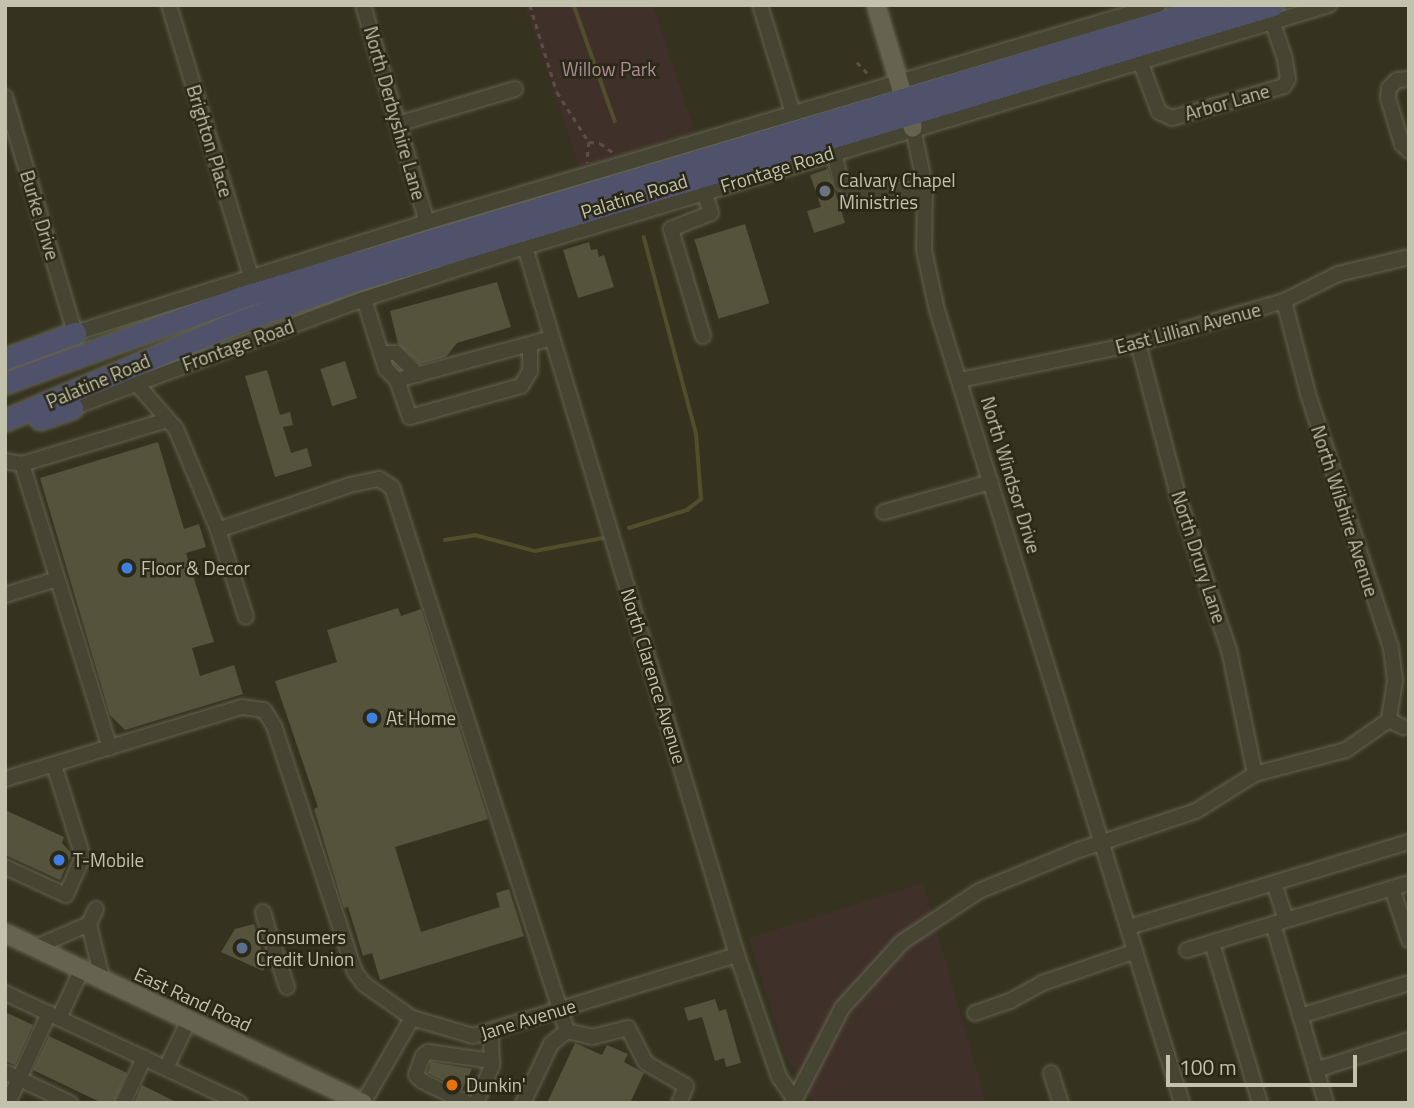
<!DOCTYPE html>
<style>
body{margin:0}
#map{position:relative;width:1414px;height:1108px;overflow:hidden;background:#35331f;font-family:"Titillium Web",sans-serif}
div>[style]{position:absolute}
.green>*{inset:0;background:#3f312a}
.stream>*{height:3.5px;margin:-1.75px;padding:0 1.75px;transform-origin:1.75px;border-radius:1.75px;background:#514e2b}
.building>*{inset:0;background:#55533b;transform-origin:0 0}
.path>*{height:2.5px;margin-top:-1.25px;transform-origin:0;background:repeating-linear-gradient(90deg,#5b4f45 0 5px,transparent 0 10px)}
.roads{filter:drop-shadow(0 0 2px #646350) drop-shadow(0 0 2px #646350)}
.minor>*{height:14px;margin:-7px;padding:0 7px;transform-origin:7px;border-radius:7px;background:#464433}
.major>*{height:18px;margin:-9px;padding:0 9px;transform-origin:9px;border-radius:9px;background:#666450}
.highway>*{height:21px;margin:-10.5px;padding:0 10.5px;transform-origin:10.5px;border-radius:10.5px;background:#50526c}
.dots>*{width:19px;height:19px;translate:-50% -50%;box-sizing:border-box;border:4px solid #2a2918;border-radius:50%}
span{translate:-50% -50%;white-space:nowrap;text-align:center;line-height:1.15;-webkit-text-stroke:5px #2a2918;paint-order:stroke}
.park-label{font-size:19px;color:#ae8c9a}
.street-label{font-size:19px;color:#c3c2ac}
.poi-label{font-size:19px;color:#c3c2ac}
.left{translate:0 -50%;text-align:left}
.frame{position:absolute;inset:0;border:7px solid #c3c2ac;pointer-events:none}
.scale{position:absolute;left:1166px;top:1055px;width:191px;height:32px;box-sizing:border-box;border:4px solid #c3c2ac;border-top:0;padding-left:9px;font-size:21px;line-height:24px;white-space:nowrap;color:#c3c2ac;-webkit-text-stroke:5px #2a2918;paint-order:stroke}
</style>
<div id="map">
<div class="green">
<div style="clip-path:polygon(525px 5px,653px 5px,695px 132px,580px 168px)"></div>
<div style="clip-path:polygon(923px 883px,986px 1103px,814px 1103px,785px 1055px,749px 938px)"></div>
</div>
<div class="stream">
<div style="left:574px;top:5px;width:123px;rotate:70.5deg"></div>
<div style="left:629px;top:528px;width:61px;rotate:-17.2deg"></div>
<div style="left:687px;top:510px;width:18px;rotate:-38deg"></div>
<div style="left:701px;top:499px;width:65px;rotate:-94.4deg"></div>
<div style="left:696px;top:434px;width:203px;rotate:-104.9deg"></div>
<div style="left:445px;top:540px;width:30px;rotate:-9deg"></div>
<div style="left:475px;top:535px;width:62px;rotate:14.9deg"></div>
<div style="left:535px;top:551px;width:69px;rotate:-10.8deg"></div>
</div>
<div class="building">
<div style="clip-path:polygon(828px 169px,845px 223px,814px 233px,807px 211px,821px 207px,810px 175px)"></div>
<div style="left:745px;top:224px;width:83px;height:53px;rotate:73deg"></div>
<div style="clip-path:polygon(589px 242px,591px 250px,597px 249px,599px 257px,604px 255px,614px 287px,578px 298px,563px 250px)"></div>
<div style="clip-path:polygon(497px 282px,511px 327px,457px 343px,446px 357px,420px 364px,398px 344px,390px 311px)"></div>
<div style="left:345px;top:361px;width:39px;height:26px;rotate:72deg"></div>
<div style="clip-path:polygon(267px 370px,280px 415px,290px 412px,293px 425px,283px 427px,291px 453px,307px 448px,312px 466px,275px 477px,245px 376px)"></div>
<div style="clip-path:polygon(158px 442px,184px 529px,199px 524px,206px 547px,186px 553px,214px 642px,192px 648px,200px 676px,234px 665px,243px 694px,125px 730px,110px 715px,40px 478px)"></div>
<div style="clip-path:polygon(398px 608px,401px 616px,421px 609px,488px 819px,395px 847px,421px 932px,500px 907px,496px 893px,509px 889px,524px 936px,380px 980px,372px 953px,363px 956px,348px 907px,344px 908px,314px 809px,318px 807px,275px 681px,337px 662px,327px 630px)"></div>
<div style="clip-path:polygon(5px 810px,64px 837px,62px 843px,72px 854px,60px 880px,5px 855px)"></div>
<div style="clip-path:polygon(254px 924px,266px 965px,263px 971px,221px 952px,235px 929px)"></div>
<div style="clip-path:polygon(715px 999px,719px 1011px,726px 1009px,741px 1063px,726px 1067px,724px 1058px,715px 1061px,702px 1017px,688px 1021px,684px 1008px)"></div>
<div style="clip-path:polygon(5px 1012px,33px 1025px,15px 1065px,5px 1061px)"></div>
<div style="clip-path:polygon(49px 1036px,127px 1073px,114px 1103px,102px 1103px,33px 1070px)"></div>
<div style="clip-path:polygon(575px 1043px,602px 1055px,607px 1045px,628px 1054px,624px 1062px,644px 1073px,630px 1103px,547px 1103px)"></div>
<div style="clip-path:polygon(431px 1062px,472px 1069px,462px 1090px,428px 1073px)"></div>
<div style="clip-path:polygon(142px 1085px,178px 1103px,134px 1103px)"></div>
</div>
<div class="path">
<div style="left:530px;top:5px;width:91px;rotate:72.8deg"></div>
<div style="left:557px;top:92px;width:59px;rotate:57.4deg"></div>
<div style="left:589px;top:142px;width:21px;rotate:95deg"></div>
<div style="left:857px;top:62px;width:18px;rotate:47deg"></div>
<div style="left:589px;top:142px;width:11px;rotate:5deg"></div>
<div style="left:600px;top:143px;width:17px;rotate:36deg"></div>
</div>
<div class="roads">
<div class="minor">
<div style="left:169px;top:5px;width:284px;rotate:73.2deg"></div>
<div style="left:363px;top:5px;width:226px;rotate:73.6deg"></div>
<div style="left:760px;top:5px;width:113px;rotate:73deg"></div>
<div style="left:1140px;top:61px;width:54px;rotate:69.6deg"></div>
<div style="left:1159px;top:112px;width:14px;rotate:25deg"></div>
<div style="left:1172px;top:118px;width:116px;rotate:-15.9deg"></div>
<div style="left:1284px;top:86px;width:8px;rotate:-60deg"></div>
<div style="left:1288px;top:79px;width:20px;rotate:-99deg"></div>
<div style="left:1285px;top:59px;width:39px;rotate:-109deg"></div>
<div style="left:1409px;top:79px;width:12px;rotate:175deg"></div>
<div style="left:1397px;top:80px;width:11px;rotate:135deg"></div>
<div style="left:1389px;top:88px;width:10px;rotate:96deg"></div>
<div style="left:1388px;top:98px;width:48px;rotate:73.1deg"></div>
<div style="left:1402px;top:144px;width:10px;rotate:45deg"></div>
<div style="left:5px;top:97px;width:246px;rotate:73.5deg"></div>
<div style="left:75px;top:333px;width:369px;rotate:-17.5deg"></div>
<div style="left:427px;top:222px;width:763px;rotate:-16.53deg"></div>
<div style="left:401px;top:123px;width:119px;rotate:-16.6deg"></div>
<div style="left:913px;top:128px;width:59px;rotate:78.3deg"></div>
<div style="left:925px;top:186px;width:64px;rotate:90.9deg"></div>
<div style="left:924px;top:250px;width:61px;rotate:77.8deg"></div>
<div style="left:937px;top:310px;width:830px;rotate:72.83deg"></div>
<div style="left:834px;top:152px;width:32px;rotate:77deg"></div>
<div style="left:841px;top:183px;width:12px;rotate:31deg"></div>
<div style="left:851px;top:189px;width:74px;rotate:1.5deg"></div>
<div style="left:525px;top:247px;width:739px;rotate:73.33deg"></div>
<div style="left:737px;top:955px;width:129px;rotate:71deg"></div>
<div style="left:779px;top:1077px;width:28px;rotate:55deg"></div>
<div style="left:364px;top:299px;width:73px;rotate:72.6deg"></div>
<div style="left:386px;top:369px;width:16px;rotate:45deg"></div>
<div style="left:397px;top:380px;width:39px;rotate:71deg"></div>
<div style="left:410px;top:417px;width:115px;rotate:-15.6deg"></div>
<div style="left:521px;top:386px;width:17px;rotate:-59deg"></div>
<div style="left:530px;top:371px;width:27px;rotate:-90deg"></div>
<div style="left:1284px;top:301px;width:96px;rotate:75.5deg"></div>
<div style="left:1308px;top:394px;width:267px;rotate:71.9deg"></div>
<div style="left:1391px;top:648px;width:33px;rotate:83deg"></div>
<div style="left:1395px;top:681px;width:39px;rotate:99deg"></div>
<div style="left:703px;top:336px;width:112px;rotate:-106.7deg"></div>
<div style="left:671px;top:229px;width:43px;rotate:-21.8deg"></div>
<div style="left:711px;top:213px;width:23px;rotate:-108deg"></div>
<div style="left:1138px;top:343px;width:158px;rotate:75.3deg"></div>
<div style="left:1178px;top:496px;width:162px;rotate:71.7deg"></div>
<div style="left:1229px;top:650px;width:127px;rotate:78.2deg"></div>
<div style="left:381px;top:353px;width:15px"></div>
<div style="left:396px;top:353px;width:31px;rotate:45deg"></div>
<div style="left:397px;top:380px;width:161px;rotate:-15.2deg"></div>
<div style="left:960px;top:380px;width:182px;rotate:-11.7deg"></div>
<div style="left:1138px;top:343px;width:152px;rotate:-16deg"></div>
<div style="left:1284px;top:301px;width:60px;rotate:-26.6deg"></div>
<div style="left:1338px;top:274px;width:73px;rotate:-13.5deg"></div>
<div style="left:136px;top:383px;width:61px;rotate:49deg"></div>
<div style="left:176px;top:429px;width:109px;rotate:67.4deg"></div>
<div style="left:218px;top:530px;width:91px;rotate:72.2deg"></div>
<div style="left:72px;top:408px;width:312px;rotate:-20.5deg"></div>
<div style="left:364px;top:299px;width:169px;rotate:-17.9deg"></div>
<div style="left:525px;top:247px;width:840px;rotate:-16.75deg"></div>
<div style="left:5px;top:461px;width:17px;rotate:10deg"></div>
<div style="left:22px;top:464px;width:297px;rotate:72.8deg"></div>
<div style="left:22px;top:464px;width:152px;rotate:-16.8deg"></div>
<div style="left:884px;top:512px;width:111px;rotate:-15.7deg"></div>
<div style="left:218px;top:530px;width:139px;rotate:-18.8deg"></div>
<div style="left:350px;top:485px;width:30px;rotate:-12deg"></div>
<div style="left:379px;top:479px;width:15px;rotate:32deg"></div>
<div style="left:392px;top:487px;width:571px;rotate:72.17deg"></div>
<div style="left:567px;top:1031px;width:21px;rotate:141deg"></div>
<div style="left:551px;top:1044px;width:65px;rotate:115.4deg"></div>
<div style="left:5px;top:595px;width:54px;rotate:-17.1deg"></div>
<div style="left:1389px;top:720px;width:16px;rotate:27deg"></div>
<div style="left:5px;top:779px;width:248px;rotate:-16.9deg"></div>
<div style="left:242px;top:707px;width:22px;rotate:8deg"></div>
<div style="left:264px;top:710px;width:19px;rotate:58deg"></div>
<div style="left:274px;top:726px;width:259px;rotate:71.8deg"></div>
<div style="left:355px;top:972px;width:15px;rotate:53deg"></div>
<div style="left:364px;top:984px;width:59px;rotate:35.3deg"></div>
<div style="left:5px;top:867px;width:67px;rotate:24.7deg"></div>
<div style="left:66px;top:895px;width:42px;rotate:-65.9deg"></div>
<div style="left:83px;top:857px;width:96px;rotate:-107.5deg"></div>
<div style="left:1274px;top:883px;width:39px;rotate:72deg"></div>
<div style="left:1392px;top:888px;width:55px;rotate:71.9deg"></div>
<div style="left:96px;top:909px;width:17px;rotate:115deg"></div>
<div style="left:89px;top:924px;width:56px;rotate:76.5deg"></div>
<div style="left:263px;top:912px;width:15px;rotate:74deg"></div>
<div style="left:1273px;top:924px;width:187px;rotate:73.5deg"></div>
<div style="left:1129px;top:927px;width:293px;rotate:-16.9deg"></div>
<div style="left:269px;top:932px;width:58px;rotate:71.9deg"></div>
<div style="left:1212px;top:943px;width:167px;rotate:73.3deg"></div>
<div style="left:36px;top:947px;width:58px;rotate:-23.5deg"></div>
<div style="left:1187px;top:950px;width:232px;rotate:-16.8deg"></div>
<div style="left:5px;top:993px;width:259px;rotate:25.1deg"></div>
<div style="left:975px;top:1013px;width:37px;rotate:-19deg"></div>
<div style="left:1010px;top:1001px;width:37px;rotate:-29deg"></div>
<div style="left:1042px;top:983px;width:99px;rotate:-18.8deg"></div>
<div style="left:1300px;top:1016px;width:114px;rotate:-16.8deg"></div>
<div style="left:59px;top:1018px;width:54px;rotate:-64.9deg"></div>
<div style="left:412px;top:1018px;width:64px;rotate:16.4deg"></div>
<div style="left:473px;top:1036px;width:276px;rotate:-17.1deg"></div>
<div style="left:567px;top:1031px;width:26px;rotate:13deg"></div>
<div style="left:592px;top:1037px;width:37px;rotate:-14deg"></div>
<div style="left:628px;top:1028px;width:39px;rotate:63deg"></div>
<div style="left:646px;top:1063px;width:46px;rotate:29.9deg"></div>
<div style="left:686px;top:1086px;width:18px;rotate:112deg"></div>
<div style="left:166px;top:1068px;width:53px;rotate:-64.4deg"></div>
<div style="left:1316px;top:1070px;width:98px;rotate:-17.9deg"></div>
<div style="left:5px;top:1072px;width:72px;rotate:25.5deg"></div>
<div style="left:1051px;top:1073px;width:32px;rotate:72deg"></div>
<div style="left:8px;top:1103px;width:99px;rotate:-65.5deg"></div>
<div style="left:123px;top:1103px;width:50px;rotate:-65deg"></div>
<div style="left:363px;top:1103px;width:98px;rotate:-60deg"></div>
<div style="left:467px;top:1103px;width:50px;rotate:-153.9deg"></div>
<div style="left:422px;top:1081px;width:8px;rotate:-135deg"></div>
<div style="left:416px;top:1075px;width:20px;rotate:-70deg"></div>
<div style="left:423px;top:1056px;width:6px;rotate:-39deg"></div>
<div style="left:428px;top:1052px;width:65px;rotate:8deg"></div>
<div style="left:476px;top:1103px;width:40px;rotate:-66.6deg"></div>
<div style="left:492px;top:1066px;width:35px;rotate:-92deg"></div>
<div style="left:793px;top:1103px;width:107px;rotate:-62.7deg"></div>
<div style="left:842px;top:1008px;width:89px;rotate:-47.7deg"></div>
<div style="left:902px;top:942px;width:92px;rotate:-33.5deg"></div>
<div style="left:979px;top:891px;width:105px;rotate:-22.4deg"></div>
<div style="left:1076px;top:851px;width:126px;rotate:-18.4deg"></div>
<div style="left:1196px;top:811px;width:70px;rotate:-32.1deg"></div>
<div style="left:1255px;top:774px;width:94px;rotate:-14.8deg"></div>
<div style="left:1346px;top:750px;width:52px;rotate:-34.9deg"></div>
</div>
<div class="major">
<div style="left:876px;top:5px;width:128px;rotate:73.3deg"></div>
<div style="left:5px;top:933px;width:396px;rotate:25.4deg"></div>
</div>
<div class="highway">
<div style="left:5px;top:359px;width:75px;rotate:-20.4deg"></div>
<div style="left:5px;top:383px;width:252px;rotate:-19.9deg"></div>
<div style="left:242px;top:297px;width:1018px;rotate:-16.67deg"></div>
<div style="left:40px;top:419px;width:34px;rotate:-19deg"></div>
<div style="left:5px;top:420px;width:252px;rotate:-22.9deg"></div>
<div style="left:237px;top:322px;width:130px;rotate:-19.3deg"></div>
<div style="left:360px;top:279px;width:953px;rotate:-16.71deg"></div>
</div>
</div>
<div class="dots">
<div style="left:825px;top:191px;background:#6b7280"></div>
<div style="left:127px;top:568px;background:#3f7fe0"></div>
<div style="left:372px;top:718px;background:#3f7fe0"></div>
<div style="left:59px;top:860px;background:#3f7fe0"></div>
<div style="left:242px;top:948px;background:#5c6f8a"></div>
<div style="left:452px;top:1085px;background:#e8710a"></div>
</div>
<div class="park-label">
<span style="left:609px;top:69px">Willow Park</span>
</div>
<div class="street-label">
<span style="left:1227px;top:102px;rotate:-16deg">Arbor Lane</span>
<span style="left:395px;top:113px;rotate:74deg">North Derbyshire Lane</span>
<span style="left:210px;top:141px;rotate:73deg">Brighton Place</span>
<span style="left:777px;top:169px;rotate:-17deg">Frontage Road</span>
<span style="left:634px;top:196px;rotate:-17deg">Palatine Road</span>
<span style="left:40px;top:215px;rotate:73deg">Burke Drive</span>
<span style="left:1188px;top:328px;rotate:-15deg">East Lillian Avenue</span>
<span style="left:238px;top:345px;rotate:-20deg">Frontage Road</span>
<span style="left:98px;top:381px;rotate:-23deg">Palatine Road</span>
<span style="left:1011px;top:475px;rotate:73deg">North Windsor Drive</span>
<span style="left:1345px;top:511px;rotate:72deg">North Wilshire Avenue</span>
<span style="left:1199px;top:557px;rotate:72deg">North Drury Lane</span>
<span style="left:654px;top:676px;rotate:73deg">North Clarence Avenue</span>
<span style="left:193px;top:999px;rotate:25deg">East Rand Road</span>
<span style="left:528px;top:1019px;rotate:-17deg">Jane Avenue</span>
</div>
<div class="poi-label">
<span class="left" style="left:839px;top:191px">Calvary Chapel<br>Ministries</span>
<span class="left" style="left:141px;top:568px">Floor &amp; Decor</span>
<span class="left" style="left:386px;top:718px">At Home</span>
<span class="left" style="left:73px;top:860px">T-Mobile</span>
<span class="left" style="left:256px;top:948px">Consumers<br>Credit Union</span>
<span class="left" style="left:466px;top:1085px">Dunkin'</span>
</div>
<div class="frame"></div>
<div class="scale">100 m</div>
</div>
